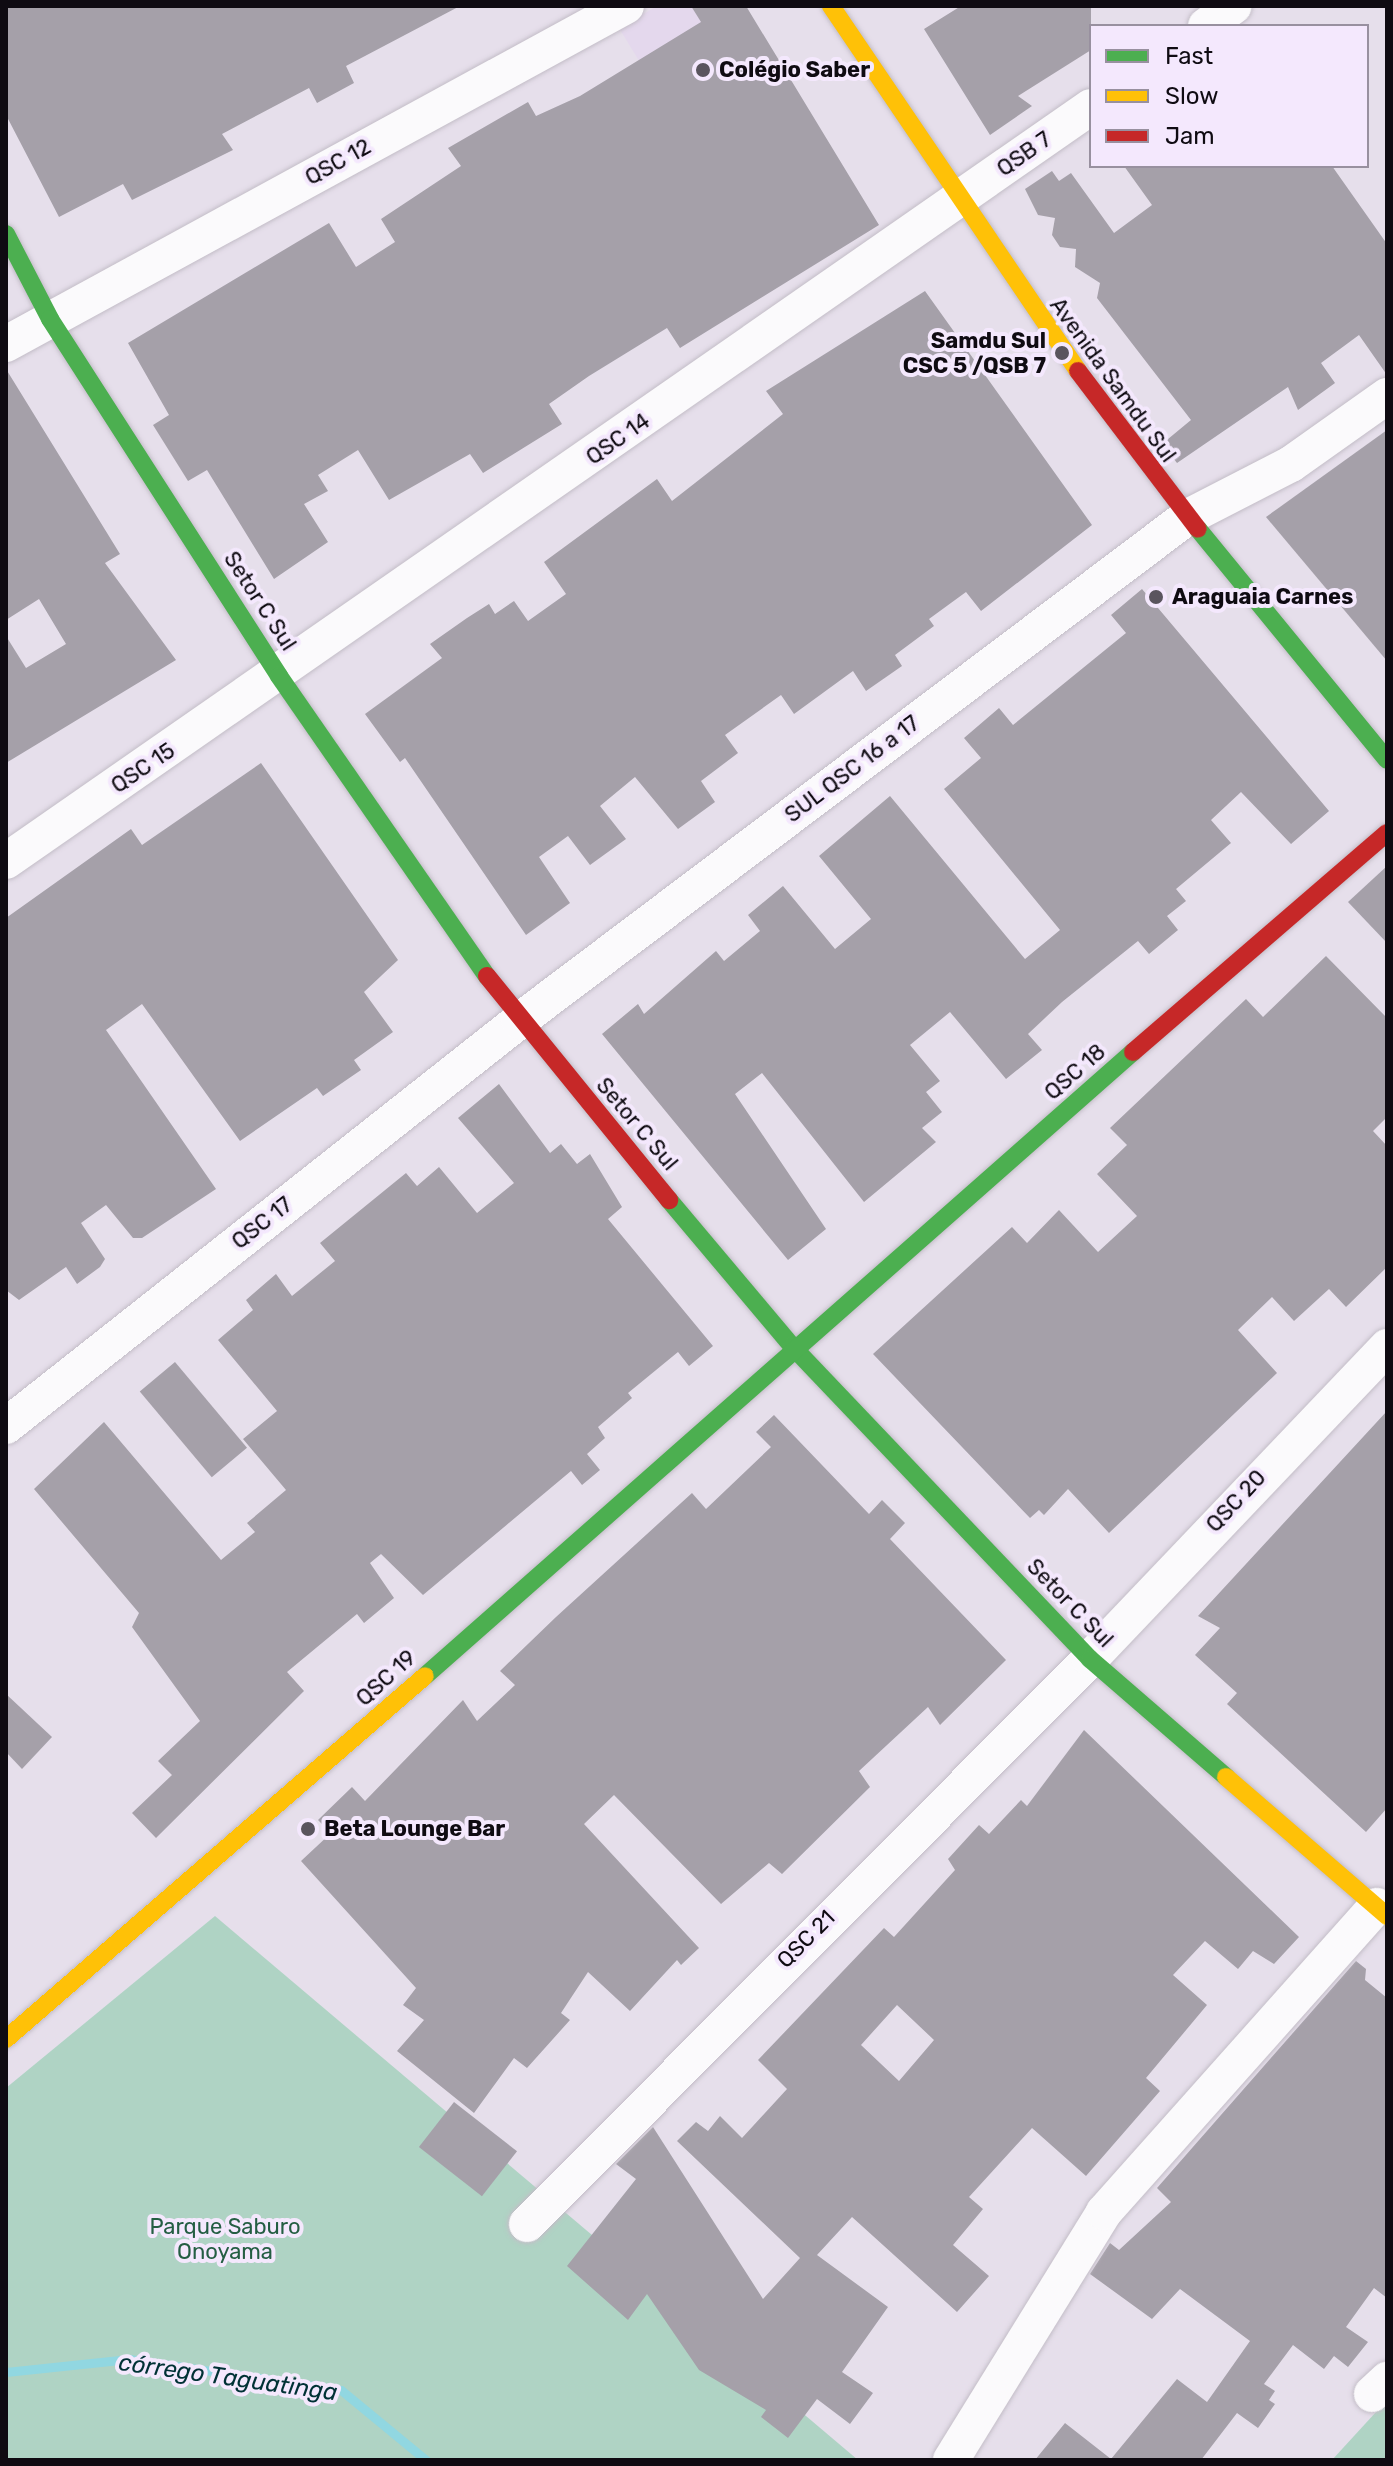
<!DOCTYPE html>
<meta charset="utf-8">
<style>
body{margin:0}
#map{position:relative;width:1393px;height:2466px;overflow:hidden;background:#e6dfeb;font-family:Rubik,sans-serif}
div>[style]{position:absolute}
.built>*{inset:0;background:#e4d8ed}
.green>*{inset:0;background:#afd3c4}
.stream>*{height:9px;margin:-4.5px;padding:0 4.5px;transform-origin:4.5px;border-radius:4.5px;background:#91d7e1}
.building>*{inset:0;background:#a5a0a9;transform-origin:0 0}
.roads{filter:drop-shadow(0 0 2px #c3bdc7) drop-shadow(0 0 2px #c3bdc7)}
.street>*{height:36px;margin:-18px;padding:0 18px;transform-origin:18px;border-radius:18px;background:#fbfafc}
.fast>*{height:18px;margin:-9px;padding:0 9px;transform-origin:9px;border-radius:9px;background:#4caf50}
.slow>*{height:18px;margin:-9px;padding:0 9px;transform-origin:9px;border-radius:9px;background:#ffc107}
.jam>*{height:18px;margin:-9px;padding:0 9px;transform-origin:9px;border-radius:9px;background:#c62828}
.dots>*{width:22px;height:22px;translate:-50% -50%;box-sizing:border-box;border:4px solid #f4e8fd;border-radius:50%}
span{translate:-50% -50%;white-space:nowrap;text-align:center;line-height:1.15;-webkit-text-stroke:8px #f4e8fd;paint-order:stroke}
.poi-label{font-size:22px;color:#0f0b12;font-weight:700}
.left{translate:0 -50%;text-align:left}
.right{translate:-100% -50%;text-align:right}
.street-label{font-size:22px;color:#0f0b12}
.park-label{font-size:22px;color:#245e43}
.water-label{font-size:24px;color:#003135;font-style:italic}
.frame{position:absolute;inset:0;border:8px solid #0f0b12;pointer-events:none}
.legend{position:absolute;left:1089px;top:24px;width:280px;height:144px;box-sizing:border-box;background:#f4e8fd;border:2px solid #98909f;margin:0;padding:10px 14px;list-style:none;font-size:24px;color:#0f0b12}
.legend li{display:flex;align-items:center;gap:16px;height:40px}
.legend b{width:40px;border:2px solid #98909f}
</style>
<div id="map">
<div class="built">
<div style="clip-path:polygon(657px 6px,720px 6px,702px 164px,619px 28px)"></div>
</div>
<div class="green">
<div style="clip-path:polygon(215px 1916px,858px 2460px,6px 2460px,6px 2088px)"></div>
<div style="clip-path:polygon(1387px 2400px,1387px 2460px,1332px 2460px)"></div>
</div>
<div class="stream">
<div style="left:6px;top:2372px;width:124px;rotate:-6deg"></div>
<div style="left:129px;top:2359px;width:214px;rotate:8.3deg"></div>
<div style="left:341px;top:2390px;width:110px;rotate:39.5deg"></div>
</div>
<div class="building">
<div style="clip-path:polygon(6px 6px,460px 6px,346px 66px,354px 83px,317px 103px,309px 88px,222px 134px,233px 150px,132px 200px,123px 184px,59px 217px,6px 115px)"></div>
<div style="clip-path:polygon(691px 6px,746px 6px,879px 225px,680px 348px,667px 328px,589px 376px,549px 404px,562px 424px,483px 473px,470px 454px,389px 500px,358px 450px,318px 475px,328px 491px,304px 504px,328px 542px,274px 579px,207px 470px,188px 481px,153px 425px,169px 415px,128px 343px,329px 223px,356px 267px,395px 242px,381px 219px,461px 166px,448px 148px,528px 102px,536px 116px,580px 96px,701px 22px)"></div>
<div style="clip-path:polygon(961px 6px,1091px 6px,1091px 50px,1018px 96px,1032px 106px,990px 135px,924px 29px)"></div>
<div style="clip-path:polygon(1124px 166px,1332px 166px,1387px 244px,1387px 375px,1359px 335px,1321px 363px,1335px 383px,1298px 410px,1288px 387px,1177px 463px,1162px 444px,1191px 420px,1097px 298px,1100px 283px,1075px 267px,1076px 249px,1060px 247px,1052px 235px,1055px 218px,1038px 215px,1025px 189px,1052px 171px,1059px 181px,1071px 173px,1114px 233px,1152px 205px)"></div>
<div style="clip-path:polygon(925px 291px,1092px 525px,981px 611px,966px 592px,929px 619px,934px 626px,895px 655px,902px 666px,866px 691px,853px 671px,794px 714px,781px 695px,725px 735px,738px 753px,701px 781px,715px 802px,678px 829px,635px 777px,600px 806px,626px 839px,590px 865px,568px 836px,539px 857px,570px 903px,526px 935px,405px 758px,400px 762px,365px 714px,442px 658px,430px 644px,467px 618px,489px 604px,495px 614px,514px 601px,528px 621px,566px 594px,544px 562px,657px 479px,672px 501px,783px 414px,766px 391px)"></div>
<div style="clip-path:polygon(6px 369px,120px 554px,105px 563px,176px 660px,6px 763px,6px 636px,26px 668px,66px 644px,39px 599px,6px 620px)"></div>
<div style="clip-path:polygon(1387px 430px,1387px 661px,1266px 517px)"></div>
<div style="clip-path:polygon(1142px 589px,1329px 811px,1291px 844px,1241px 792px,1211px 820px,1231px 843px,1176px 889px,1186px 901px,1167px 916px,1178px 930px,1149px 954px,1138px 941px,1062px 1002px,1028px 1034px,1042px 1050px,1006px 1079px,950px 1012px,910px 1045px,940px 1081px,926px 1092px,942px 1112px,922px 1128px,936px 1142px,864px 1202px,762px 1073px,735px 1094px,826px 1229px,788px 1260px,602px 1034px,638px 1004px,644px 1014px,716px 951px,724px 961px,760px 931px,748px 915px,783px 886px,835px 949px,871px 919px,819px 856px,890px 796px,1025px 959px,1060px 930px,944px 789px,981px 758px,964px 738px,999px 708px,1013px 725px,1126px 633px,1111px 615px)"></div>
<div style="clip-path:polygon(261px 763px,398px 960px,364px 992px,393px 1032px,354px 1060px,361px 1070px,323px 1096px,317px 1088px,240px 1141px,142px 1004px,106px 1030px,216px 1189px,142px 1238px,133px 1238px,106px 1205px,81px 1223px,105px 1259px,100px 1267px,77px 1284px,66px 1267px,19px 1300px,6px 1290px,6px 918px,131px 829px,142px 845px)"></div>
<div style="clip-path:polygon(1387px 866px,1387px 943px,1348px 902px)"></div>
<div style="clip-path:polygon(1326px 956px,1387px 1018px,1387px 1117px,1373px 1131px,1387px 1146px,1387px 1267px,1346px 1307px,1329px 1289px,1294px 1321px,1272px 1297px,1238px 1330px,1277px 1373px,1109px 1533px,1068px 1489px,1044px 1515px,1039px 1510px,1030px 1518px,873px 1354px,1012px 1227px,1027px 1243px,1059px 1210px,1098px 1252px,1137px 1216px,1097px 1174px,1127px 1145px,1110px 1128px,1246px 999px,1263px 1017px)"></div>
<div style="clip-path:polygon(499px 1084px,550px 1153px,561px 1144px,577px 1164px,590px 1154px,622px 1207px,608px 1219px,713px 1346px,689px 1366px,678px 1352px,628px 1393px,632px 1398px,598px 1427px,605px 1438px,587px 1454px,600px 1470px,582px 1485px,571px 1471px,423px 1595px,381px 1554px,370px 1563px,394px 1598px,364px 1623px,357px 1614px,287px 1672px,304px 1691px,156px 1838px,132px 1813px,172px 1775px,158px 1761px,200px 1721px,132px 1627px,139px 1613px,34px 1489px,104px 1422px,221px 1560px,255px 1532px,247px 1523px,286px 1490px,243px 1439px,277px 1411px,218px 1340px,253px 1310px,246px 1300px,276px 1274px,292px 1296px,335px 1261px,320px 1243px,406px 1173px,417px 1186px,439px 1167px,477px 1213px,514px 1183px,458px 1118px)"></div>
<div style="left:175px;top:1362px;width:112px;height:46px;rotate:50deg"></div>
<div style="clip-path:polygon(1387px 1411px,1387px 1808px,1366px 1832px,1227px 1704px,1237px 1693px,1195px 1655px,1220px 1628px,1198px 1616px)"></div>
<div style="clip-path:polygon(774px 1415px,869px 1514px,882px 1500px,905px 1523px,890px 1539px,1006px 1660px,940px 1725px,928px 1707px,859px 1771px,870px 1787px,782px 1874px,769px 1863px,721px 1904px,614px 1795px,584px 1824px,699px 1948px,681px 1965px,677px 1960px,630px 2011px,588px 1972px,561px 2013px,570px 2020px,527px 2068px,514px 2058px,474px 2113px,397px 2051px,424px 2020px,403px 2005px,416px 1988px,301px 1861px,331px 1833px,318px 1820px,352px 1787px,365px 1801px,463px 1700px,477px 1721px,515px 1685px,500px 1671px,556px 1617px,692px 1493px,706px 1509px,771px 1447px,756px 1432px)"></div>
<div style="clip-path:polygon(6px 1694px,52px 1737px,22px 1769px,6px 1752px)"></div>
<div style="clip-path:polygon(evenodd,1084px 1730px,1299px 1937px,1274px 1964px,1253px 1951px,1238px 1969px,1205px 1941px,1173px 1975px,1207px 2005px,1146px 2078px,1160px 2091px,1086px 2176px,1032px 2128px,969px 2197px,983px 2209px,953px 2245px,989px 2276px,957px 2312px,852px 2217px,817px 2255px,888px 2307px,842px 2372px,873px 2393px,850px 2424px,817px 2399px,788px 2438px,761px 2417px,766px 2410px,699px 2370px,647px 2294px,628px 2320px,567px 2266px,636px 2179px,616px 2164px,653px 2127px,763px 2299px,800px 2258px,677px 2141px,696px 2122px,708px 2131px,720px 2116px,742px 2138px,787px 2089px,758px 2060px,884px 1928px,894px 1937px,955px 1870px,948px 1859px,979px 1825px,989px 1834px,1021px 1800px,1027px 1806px,1084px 1730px,897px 2005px,934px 2040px,899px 2081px,861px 2045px,897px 2005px)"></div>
<div style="clip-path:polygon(1356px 1961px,1366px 1969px,1365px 1980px,1387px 1998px,1387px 2298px,1374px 2288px,1346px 2327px,1368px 2342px,1348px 2367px,1334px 2356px,1324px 2369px,1293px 2345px,1264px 2384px,1275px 2391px,1269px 2400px,1275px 2404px,1258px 2428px,1237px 2413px,1201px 2460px,1035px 2460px,1065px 2423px,1111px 2459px,1177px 2379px,1207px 2402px,1250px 2341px,1180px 2289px,1152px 2319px,1090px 2274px,1110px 2243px,1119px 2250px,1171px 2202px,1157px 2188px)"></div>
<div style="left:454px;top:2102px;width:80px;height:57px;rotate:38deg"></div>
</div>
<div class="roads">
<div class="street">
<div style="left:1206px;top:26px;width:34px;rotate:-36deg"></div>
<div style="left:6px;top:344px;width:706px;rotate:-28.6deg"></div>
<div style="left:6px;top:861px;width:1321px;rotate:-34.8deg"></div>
<div style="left:6px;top:1426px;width:654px;rotate:-38.29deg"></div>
<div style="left:519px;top:1021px;width:835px;rotate:-37.02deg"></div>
<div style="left:1186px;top:518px;width:118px;rotate:-27.2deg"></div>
<div style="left:1291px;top:464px;width:118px;rotate:-35.3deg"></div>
<div style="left:527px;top:2224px;width:798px;rotate:-45.1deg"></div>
<div style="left:1090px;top:1659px;width:431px;rotate:-46.4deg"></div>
<div style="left:1372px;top:2394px;width:21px;rotate:-43deg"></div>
<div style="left:951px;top:2460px;width:291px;rotate:-58.3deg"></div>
<div style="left:1104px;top:2212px;width:410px;rotate:-48.3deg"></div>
</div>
<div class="fast">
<div style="left:6px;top:234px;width:96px;rotate:62.6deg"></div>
<div style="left:50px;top:319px;width:424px;rotate:57.3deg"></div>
<div style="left:279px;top:676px;width:365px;rotate:55.3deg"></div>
<div style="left:1198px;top:529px;width:298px;rotate:50.7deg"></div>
<div style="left:669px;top:1200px;width:191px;rotate:49.9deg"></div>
<div style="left:792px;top:1346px;width:432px;rotate:46.4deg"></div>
<div style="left:1090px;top:1659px;width:180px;rotate:40.9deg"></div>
<div style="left:425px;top:1676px;width:944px;rotate:-41.39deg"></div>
</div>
<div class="slow">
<div style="left:831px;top:6px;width:441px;rotate:55.9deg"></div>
<div style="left:1226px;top:1777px;width:213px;rotate:40.8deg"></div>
<div style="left:6px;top:2039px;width:554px;rotate:-40.9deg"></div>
</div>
<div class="jam">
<div style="left:1078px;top:371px;width:198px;rotate:52.8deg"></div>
<div style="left:487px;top:976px;width:289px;rotate:50.9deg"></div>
<div style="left:1133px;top:1052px;width:335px;rotate:-40.8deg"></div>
</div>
</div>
<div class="dots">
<div style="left:703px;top:70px;background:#5a555e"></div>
<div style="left:1062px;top:353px;background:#5a555e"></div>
<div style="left:1156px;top:597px;background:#5a555e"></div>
<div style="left:308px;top:1829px;background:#5a555e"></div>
</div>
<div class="poi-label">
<span class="left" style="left:719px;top:70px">Colégio Saber</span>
<span class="right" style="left:1046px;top:353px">Samdu Sul<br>CSC 5 /QSB 7</span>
<span class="left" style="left:1172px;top:597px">Araguaia Carnes</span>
<span class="left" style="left:324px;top:1829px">Beta Lounge Bar</span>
</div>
<div class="street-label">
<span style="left:1024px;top:154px;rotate:-35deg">QSB 7</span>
<span style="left:338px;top:162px;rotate:-29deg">QSC 12</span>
<span style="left:1113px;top:380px;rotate:54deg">Avenida Samdu Sul</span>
<span style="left:618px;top:439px;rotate:-35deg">QSC 14</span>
<span style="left:260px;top:601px;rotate:57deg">Setor C Sul</span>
<span style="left:143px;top:768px;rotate:-34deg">QSC 15</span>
<span style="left:852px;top:769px;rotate:-37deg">SUL QSC 16 a 17</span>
<span style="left:1075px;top:1072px;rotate:-41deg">QSC 18</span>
<span style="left:637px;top:1124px;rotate:50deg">Setor C Sul</span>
<span style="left:262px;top:1223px;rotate:-38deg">QSC 17</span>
<span style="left:1236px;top:1501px;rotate:-47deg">QSC 20</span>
<span style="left:1070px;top:1603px;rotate:46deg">Setor C Sul</span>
<span style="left:386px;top:1678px;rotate:-42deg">QSC 19</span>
<span style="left:806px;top:1939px;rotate:-45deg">QSC 21</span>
</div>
<div class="park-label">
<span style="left:225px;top:2239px">Parque Saburo<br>Onoyama</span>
</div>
<div class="water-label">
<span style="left:228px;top:2378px;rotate:8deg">córrego Taguatinga</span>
</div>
<div class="frame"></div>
<ul class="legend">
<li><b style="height:10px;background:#4caf50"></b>Fast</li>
<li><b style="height:10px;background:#ffc107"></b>Slow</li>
<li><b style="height:10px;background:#c62828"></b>Jam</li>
</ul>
</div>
